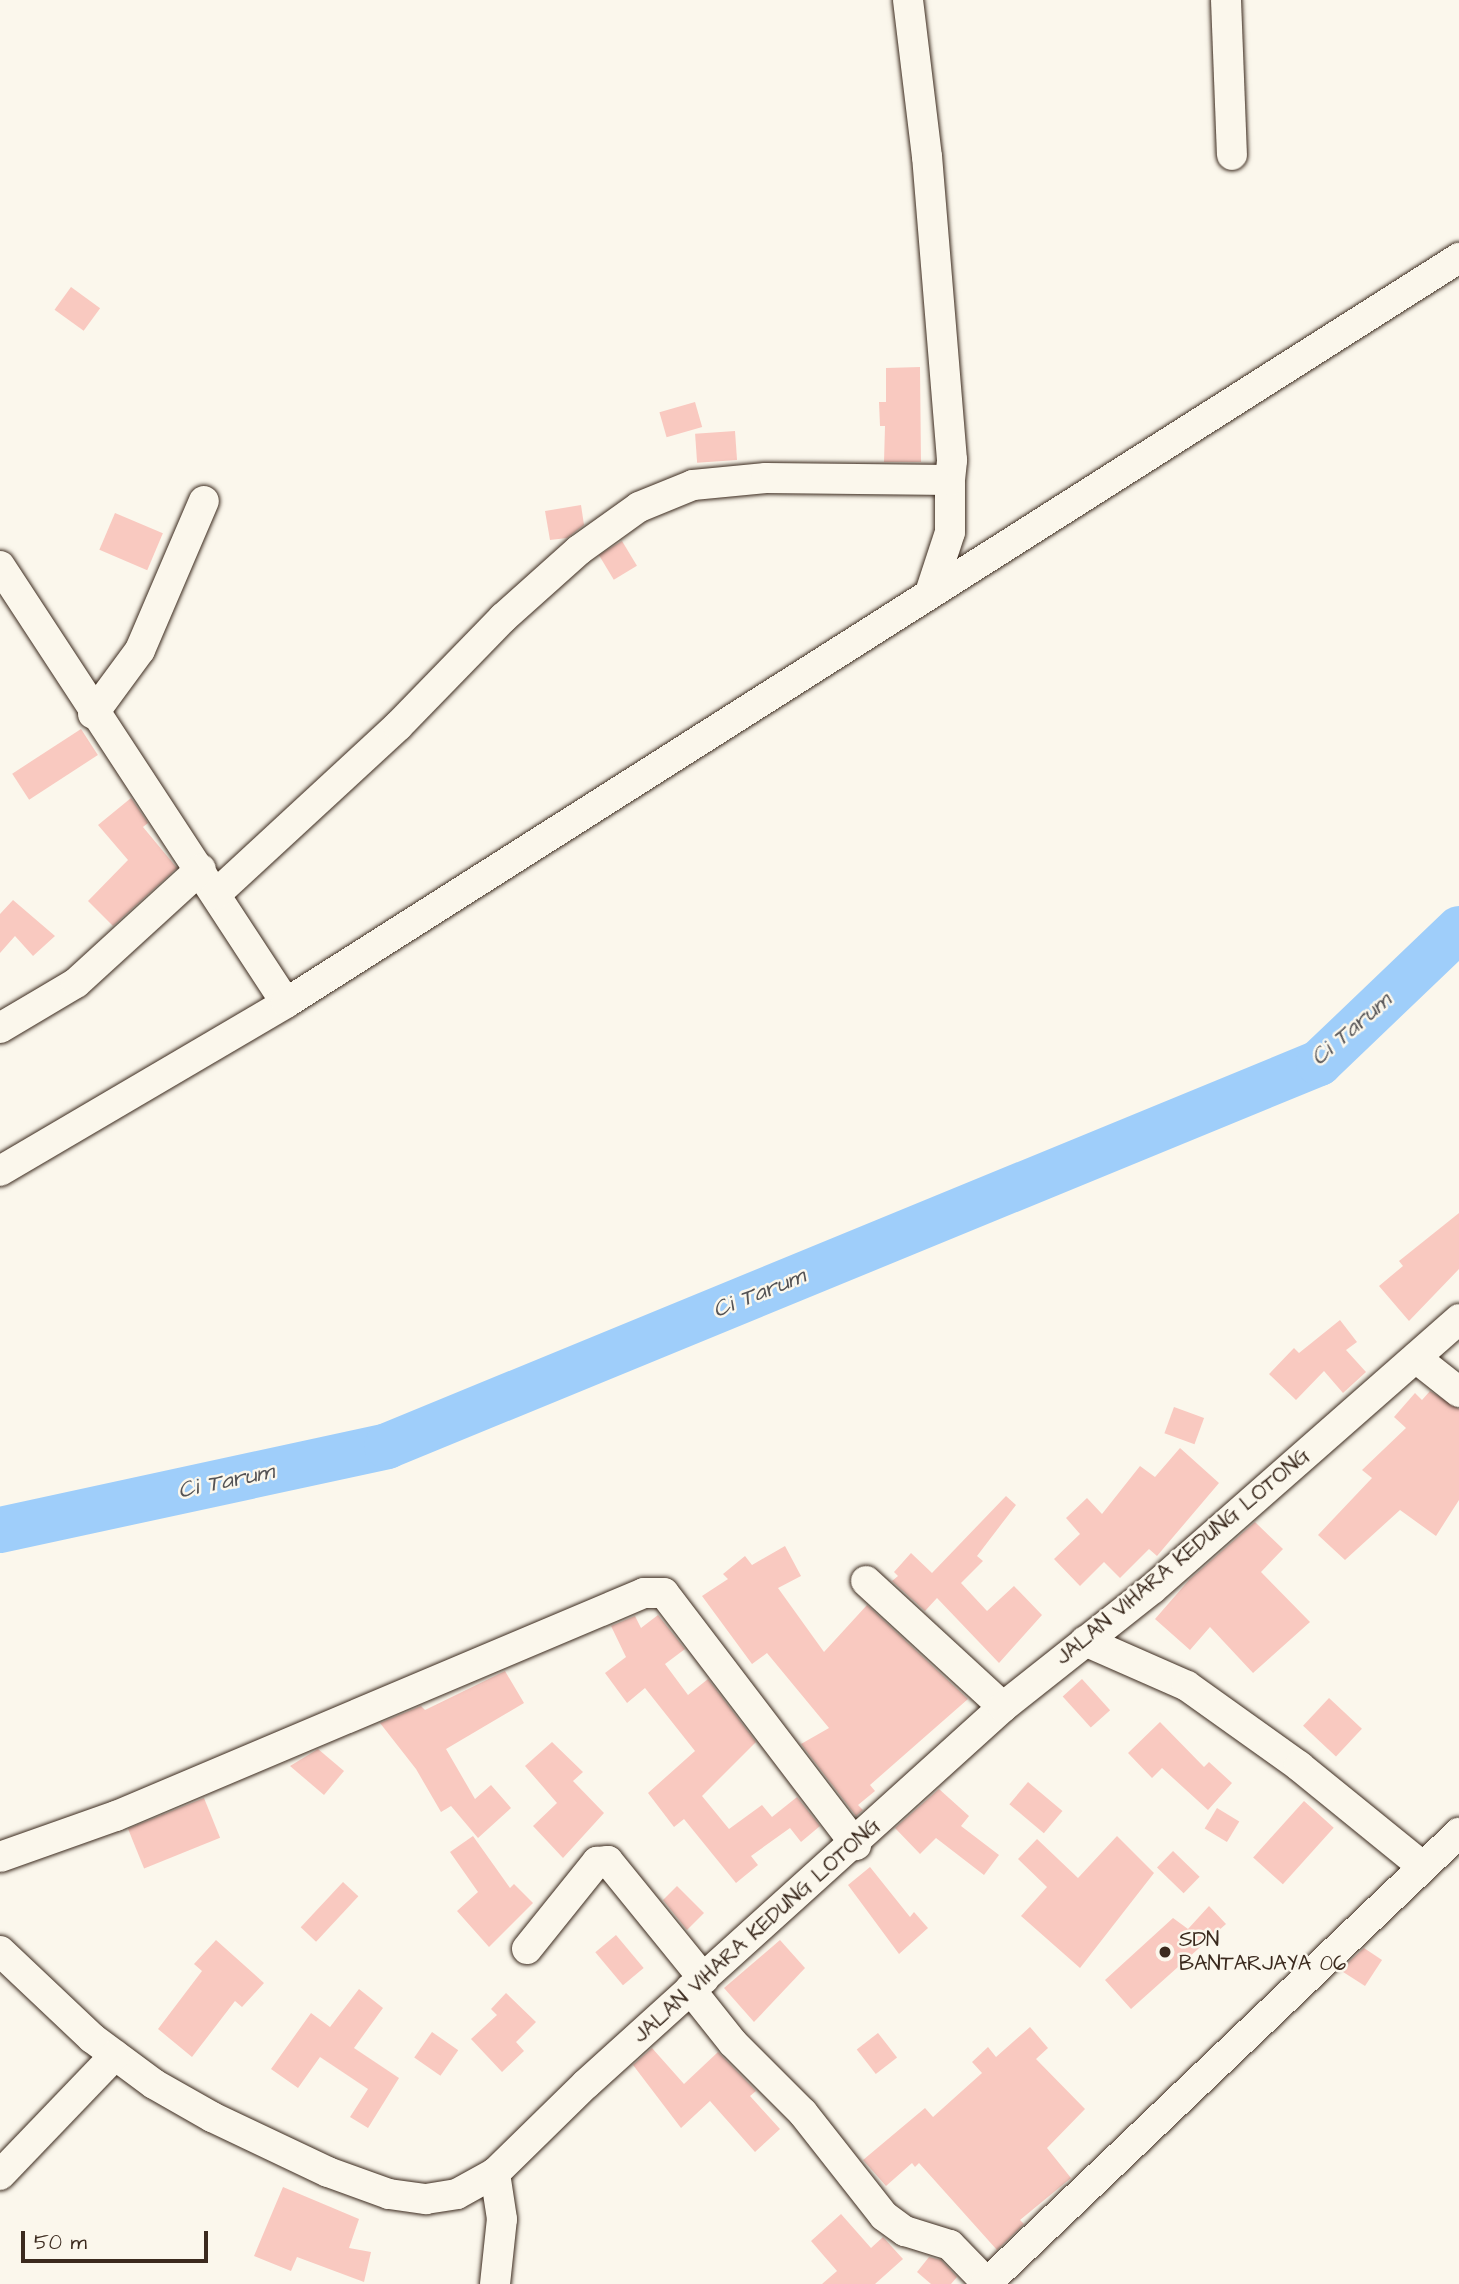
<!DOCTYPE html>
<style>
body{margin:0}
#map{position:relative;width:1459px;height:2284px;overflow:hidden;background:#fbf7ec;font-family:"Architects Daughter",sans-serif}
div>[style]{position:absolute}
.river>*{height:46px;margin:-23px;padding:0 23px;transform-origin:23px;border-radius:23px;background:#9fcefa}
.building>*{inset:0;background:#f9c9c0;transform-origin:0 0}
.roads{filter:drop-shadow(0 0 2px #3b2a1e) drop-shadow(0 0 2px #3b2a1e)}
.minor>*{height:30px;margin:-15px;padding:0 15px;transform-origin:15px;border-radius:15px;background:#fbf7ec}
.dots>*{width:19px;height:19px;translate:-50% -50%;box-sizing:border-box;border:4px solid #fbf7ec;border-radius:50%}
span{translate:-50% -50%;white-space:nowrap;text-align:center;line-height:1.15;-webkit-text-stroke:5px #fbf7ec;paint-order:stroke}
.street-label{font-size:21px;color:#3b2a1e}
.poi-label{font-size:21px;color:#3b2a1e}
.left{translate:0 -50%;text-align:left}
.water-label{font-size:23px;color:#545355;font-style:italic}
.scale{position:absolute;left:21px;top:2231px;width:187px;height:32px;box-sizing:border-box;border:4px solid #3b2a1e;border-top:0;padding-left:9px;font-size:21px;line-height:24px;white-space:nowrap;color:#3b2a1e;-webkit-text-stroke:5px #fbf7ec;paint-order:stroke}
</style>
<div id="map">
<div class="river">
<div style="left:0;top:1530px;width:396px;rotate:-12.2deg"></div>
<div style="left:387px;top:1446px;width:1008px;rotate:-22.34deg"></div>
<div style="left:1319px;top:1063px;width:194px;rotate:-43.7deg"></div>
</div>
<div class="building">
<div style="left:71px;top:287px;width:36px;height:28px;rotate:36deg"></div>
<div style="clip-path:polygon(920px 367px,921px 462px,884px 462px,885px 426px,880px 426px,879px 402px,886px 402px,886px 368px)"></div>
<div style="left:695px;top:402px;width:26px;height:37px;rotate:74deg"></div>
<div style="left:735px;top:431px;width:29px;height:40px;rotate:86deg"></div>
<div style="clip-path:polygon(581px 505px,584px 525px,567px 538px,550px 540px,545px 511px)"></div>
<div style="left:115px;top:513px;width:52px;height:40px;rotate:23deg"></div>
<div style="left:622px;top:541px;width:29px;height:27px;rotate:59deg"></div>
<div style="left:81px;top:729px;width:31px;height:82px;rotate:57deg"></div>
<div style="clip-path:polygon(131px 798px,148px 823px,143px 827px,177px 868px,113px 926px,88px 901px,128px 860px,98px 825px)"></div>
<div style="clip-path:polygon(13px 900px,55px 936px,33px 956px,15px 936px,0 953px,0 914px)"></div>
<div style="clip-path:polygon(1459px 1213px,1459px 1269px,1409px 1321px,1379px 1286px,1403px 1266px,1399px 1261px)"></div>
<div style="clip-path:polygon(1340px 1320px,1357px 1342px,1346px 1350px,1366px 1372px,1343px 1393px,1324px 1371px,1296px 1400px,1269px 1374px,1294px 1348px,1299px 1353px)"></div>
<div style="clip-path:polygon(1430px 1391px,1459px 1409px,1459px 1500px,1436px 1536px,1400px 1510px,1345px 1560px,1318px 1535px,1372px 1478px,1362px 1470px,1406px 1428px,1394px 1417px,1415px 1393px,1422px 1400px)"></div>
<div style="left:1174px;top:1407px;width:32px;height:28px;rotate:20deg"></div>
<div style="clip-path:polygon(1180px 1448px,1219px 1483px,1157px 1556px,1149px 1549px,1120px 1578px,1104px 1562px,1080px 1586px,1054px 1559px,1080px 1534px,1066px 1518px,1087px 1498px,1102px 1514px,1140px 1466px,1155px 1477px)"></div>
<div style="clip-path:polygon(1006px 1496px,1016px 1505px,977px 1556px,983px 1561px,961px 1583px,987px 1611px,1014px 1586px,1042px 1615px,999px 1663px,937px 1598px,925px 1611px,892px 1581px,898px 1576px,894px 1572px,911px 1553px,932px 1573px)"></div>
<div style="clip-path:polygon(1255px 1522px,1283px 1549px,1261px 1572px,1310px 1622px,1253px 1673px,1210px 1627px,1190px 1650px,1155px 1619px,1189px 1580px)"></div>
<div style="clip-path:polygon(785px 1546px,801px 1576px,778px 1588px,824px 1652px,867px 1605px,968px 1699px,870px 1785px,875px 1791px,858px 1805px,863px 1810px,856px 1816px,801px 1744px,829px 1728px,767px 1653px,752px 1664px,702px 1596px,728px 1579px,723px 1574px,745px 1556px,752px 1565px)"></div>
<div style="clip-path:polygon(658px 1615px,685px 1649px,665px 1664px,688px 1695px,708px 1679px,756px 1742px,702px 1796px,729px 1829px,762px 1805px,772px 1817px,797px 1797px,820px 1826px,801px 1842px,790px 1828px,751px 1856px,758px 1865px,736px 1883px,684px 1819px,674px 1827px,648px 1793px,695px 1751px,645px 1688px,627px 1703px,605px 1673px,626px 1657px,611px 1626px,635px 1616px,641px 1628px)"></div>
<div style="clip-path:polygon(505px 1671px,524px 1703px,446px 1749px,475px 1799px,491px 1785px,511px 1808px,478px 1838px,451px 1806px,441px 1812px,416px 1769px,380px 1723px,421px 1706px,425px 1710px)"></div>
<div style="left:1082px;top:1679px;width:42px;height:26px;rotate:48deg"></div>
<div style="left:1329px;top:1698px;width:45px;height:38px;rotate:43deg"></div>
<div style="clip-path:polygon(1160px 1722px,1204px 1767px,1209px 1762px,1232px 1783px,1208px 1810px,1162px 1768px,1152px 1778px,1128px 1753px)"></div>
<div style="clip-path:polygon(552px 1742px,583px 1772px,573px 1781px,604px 1813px,563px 1858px,533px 1826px,557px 1803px,525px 1766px)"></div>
<div style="clip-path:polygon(318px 1749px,344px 1771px,324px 1795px,290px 1766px)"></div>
<div style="left:1028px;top:1782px;width:45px;height:29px;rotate:40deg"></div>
<div style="clip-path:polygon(939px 1789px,969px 1816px,961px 1826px,999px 1855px,984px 1875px,936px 1838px,920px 1854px,895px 1828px)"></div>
<div style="left:204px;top:1798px;width:43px;height:82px;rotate:68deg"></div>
<div style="left:1304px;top:1801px;width:40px;height:76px;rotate:42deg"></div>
<div style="left:1217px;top:1808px;width:26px;height:24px;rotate:31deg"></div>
<div style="clip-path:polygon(473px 1836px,510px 1888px,514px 1884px,533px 1903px,489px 1947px,457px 1911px,478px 1892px,450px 1852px)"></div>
<div style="clip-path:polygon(1117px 1836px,1154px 1873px,1080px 1968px,1021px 1916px,1047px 1887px,1018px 1859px,1037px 1839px,1078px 1878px)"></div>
<div style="left:1173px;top:1851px;width:37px;height:23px;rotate:44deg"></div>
<div style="clip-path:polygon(870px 1867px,910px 1917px,914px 1912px,928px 1928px,899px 1954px,848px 1885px)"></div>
<div style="left:343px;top:1882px;width:21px;height:62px;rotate:43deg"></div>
<div style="clip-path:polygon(677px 1886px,704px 1913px,687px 1930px,663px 1900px)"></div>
<div style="clip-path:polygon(1209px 1906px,1226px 1924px,1131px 2009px,1105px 1980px,1173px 1918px,1188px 1929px)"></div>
<div style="left:616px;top:1935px;width:43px;height:27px;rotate:50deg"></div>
<div style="clip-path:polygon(216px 1940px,264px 1983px,242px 2007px,235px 2001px,192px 2057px,158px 2029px,202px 1971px,194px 1964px)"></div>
<div style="clip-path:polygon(780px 1940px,805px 1968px,754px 2022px,724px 1988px)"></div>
<div style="clip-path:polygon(1364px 1948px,1382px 1960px,1365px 1986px,1340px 1970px)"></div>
<div style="clip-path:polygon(359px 1989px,383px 2008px,354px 2048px,399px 2078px,368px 2128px,350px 2117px,368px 2089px,320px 2057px,298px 2088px,271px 2069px,311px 2013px,330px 2027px)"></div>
<div style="clip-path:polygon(506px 1993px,536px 2022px,516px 2042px,524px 2051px,502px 2072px,471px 2039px,497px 2015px,491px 2009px)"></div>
<div style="clip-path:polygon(1030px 2027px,1048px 2048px,1036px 2059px,1085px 2109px,1047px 2148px,1071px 2178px,1020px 2220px,1024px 2224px,997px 2250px,919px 2163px,915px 2167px,912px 2163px,886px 2186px,863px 2160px,925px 2108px,933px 2117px,982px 2073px,972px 2062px,988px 2047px,996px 2057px)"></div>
<div style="left:432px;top:2032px;width:32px;height:31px;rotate:35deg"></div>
<div style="left:878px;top:2033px;width:31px;height:27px;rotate:52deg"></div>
<div style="clip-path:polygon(652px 2048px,684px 2084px,718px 2052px,756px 2091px,750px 2096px,780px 2129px,755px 2152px,710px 2101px,681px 2128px,633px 2065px)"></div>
<div style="clip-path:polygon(283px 2187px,359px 2219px,349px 2248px,371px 2252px,364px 2282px,297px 2257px,291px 2271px,254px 2256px)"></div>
<div style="clip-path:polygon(841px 2214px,871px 2248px,883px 2237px,903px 2259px,875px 2284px,822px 2284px,837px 2271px,811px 2241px)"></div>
<div style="clip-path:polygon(929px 2257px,941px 2260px,957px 2277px,951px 2284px,931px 2284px,917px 2272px)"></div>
</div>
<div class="roads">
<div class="minor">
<div style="left:1226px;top:0;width:155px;rotate:87.8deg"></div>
<div style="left:0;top:566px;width:522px;rotate:56.8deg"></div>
<div style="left:930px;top:593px;width:64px;rotate:-71.8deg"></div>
<div style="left:950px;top:532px;width:52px;rotate:-90deg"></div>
<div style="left:93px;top:714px;width:79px;rotate:-53.7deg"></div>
<div style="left:140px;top:650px;width:162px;rotate:-66.8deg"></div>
<div style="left:216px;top:894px;width:248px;rotate:-42.7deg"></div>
<div style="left:398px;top:726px;width:151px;rotate:-45.8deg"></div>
<div style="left:503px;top:618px;width:102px;rotate:-41.8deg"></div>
<div style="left:579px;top:550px;width:74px;rotate:-35.6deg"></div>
<div style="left:639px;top:507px;width:58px;rotate:-22.2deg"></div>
<div style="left:693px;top:485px;width:73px;rotate:-5.5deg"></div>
<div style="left:766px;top:478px;width:184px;rotate:0.6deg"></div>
<div style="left:950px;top:480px;width:20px;rotate:-84deg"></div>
<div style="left:952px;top:460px;width:304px;rotate:-94.7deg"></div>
<div style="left:927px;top:157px;width:158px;rotate:-96.9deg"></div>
<div style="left:0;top:1028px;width:88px;rotate:-30.6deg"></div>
<div style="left:76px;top:983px;width:169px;rotate:-42.4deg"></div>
<div style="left:0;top:1171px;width:332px;rotate:-30.4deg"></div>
<div style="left:286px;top:1003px;width:1390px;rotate:-32.42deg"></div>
<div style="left:1416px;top:1358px;width:55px;rotate:38.3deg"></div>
<div style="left:866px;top:1581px;width:186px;rotate:42.6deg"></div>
<div style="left:1085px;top:1641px;width:111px;rotate:23.8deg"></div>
<div style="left:1187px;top:1686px;width:138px;rotate:35.5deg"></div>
<div style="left:1299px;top:1766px;width:159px;rotate:39.1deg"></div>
<div style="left:0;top:1857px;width:123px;rotate:-19.5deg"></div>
<div style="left:116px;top:1816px;width:573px;rotate:-22.9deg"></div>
<div style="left:644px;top:1593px;width:20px"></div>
<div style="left:664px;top:1593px;width:317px;rotate:52.7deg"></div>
<div style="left:527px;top:1949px;width:112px;rotate:-51.2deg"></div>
<div style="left:597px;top:1862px;width:11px;rotate:-5deg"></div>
<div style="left:608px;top:1861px;width:152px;rotate:50.9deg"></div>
<div style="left:0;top:1951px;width:127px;rotate:43.4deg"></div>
<div style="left:92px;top:2038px;width:77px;rotate:36.6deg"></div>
<div style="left:154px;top:2084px;width:67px;rotate:29.6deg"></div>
<div style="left:212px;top:2117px;width:128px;rotate:25.4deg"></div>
<div style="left:328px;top:2172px;width:65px;rotate:19.8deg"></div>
<div style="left:389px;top:2194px;width:37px;rotate:8deg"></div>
<div style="left:426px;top:2199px;width:31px;rotate:-9deg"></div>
<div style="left:457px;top:2194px;width:43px;rotate:-28.9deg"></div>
<div style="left:495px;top:2173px;width:127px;rotate:-44.4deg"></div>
<div style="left:586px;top:2084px;width:562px;rotate:-42.12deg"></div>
<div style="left:1003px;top:1707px;width:190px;rotate:-38.4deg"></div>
<div style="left:1152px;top:1589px;width:409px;rotate:-41.3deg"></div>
<div style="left:690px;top:1989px;width:69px;rotate:51.5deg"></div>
<div style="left:733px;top:2043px;width:99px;rotate:45deg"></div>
<div style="left:803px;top:2113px;width:131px;rotate:51.8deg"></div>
<div style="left:884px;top:2216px;width:26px;rotate:36deg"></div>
<div style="left:905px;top:2231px;width:47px;rotate:17.3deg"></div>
<div style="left:950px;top:2245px;width:53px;rotate:45.8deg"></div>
<div style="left:0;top:2175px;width:166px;rotate:-46.2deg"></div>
<div style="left:495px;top:2284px;width:65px;rotate:-83.9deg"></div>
<div style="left:502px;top:2219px;width:47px;rotate:-98.7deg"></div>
<div style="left:986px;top:2284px;width:654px;rotate:-43.64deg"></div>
</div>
</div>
<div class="dots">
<div style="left:1165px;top:1952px;background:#3b2a1e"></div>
</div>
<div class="street-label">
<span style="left:1183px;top:1557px;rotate:-40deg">JALAN VIHARA KEDUNG LOTONG</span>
<span style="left:757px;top:1931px;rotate:-42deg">JALAN VIHARA KEDUNG LOTONG</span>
</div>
<div class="poi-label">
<span class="left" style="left:1179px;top:1952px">SDN<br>BANTARJAYA 06</span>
</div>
<div class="water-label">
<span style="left:1351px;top:1029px;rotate:-41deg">Ci Tarum</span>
<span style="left:759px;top:1293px;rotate:-22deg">Ci Tarum</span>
<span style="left:226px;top:1481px;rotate:-12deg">Ci Tarum</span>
</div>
<div class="scale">50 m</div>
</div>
